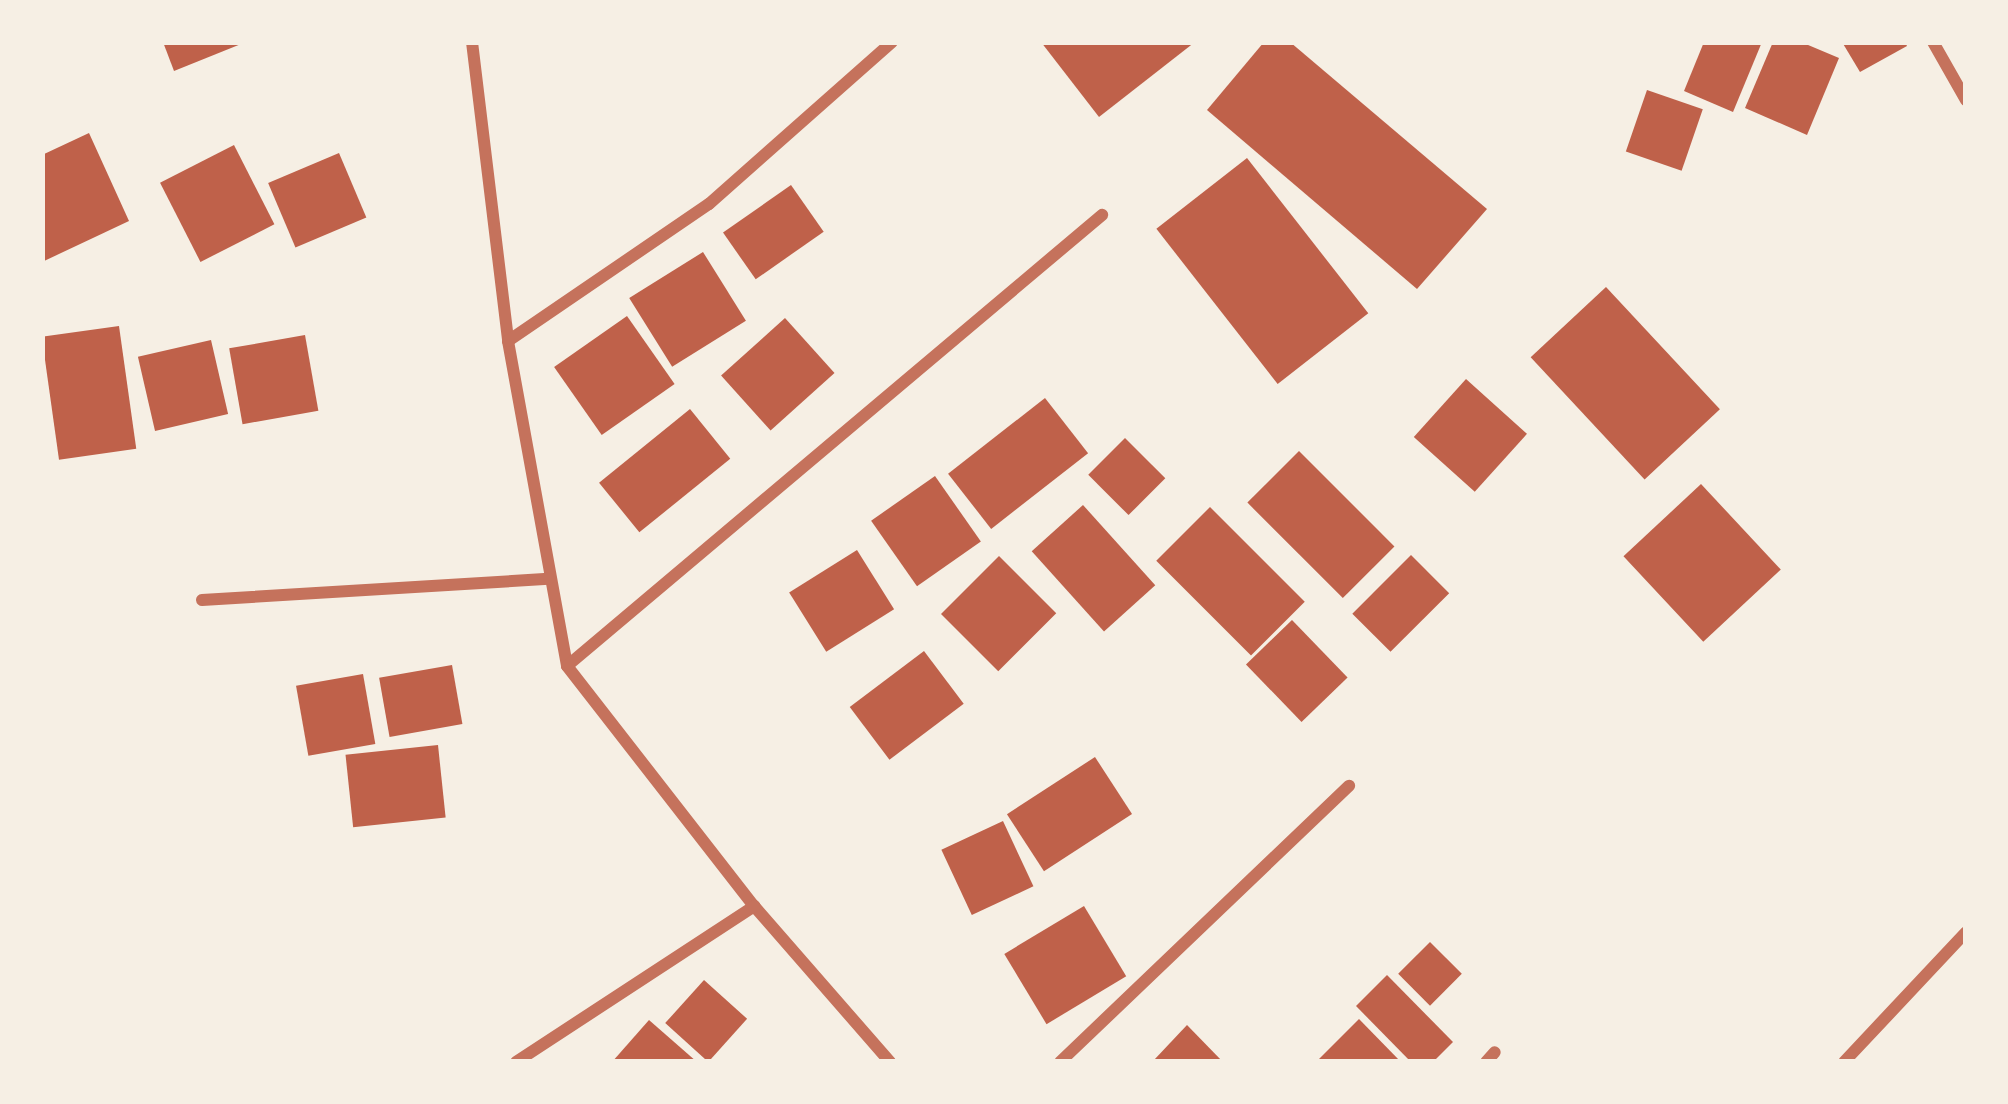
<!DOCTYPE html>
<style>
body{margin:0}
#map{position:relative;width:2008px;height:1104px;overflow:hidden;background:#f6efe4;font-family:"Varela Round",sans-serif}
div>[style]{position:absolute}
.building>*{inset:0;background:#bf614a;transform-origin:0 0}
.minor>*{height:12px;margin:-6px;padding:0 6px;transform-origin:6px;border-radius:6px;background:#c5725c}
span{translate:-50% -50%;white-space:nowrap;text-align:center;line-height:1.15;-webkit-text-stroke:12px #f6efe4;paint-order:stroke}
.frame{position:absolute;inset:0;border:45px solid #f6efe4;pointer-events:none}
</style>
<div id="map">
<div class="building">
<div style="clip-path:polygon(163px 42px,246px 42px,174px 71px)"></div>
<div style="clip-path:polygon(1041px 42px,1195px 42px,1099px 117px)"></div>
<div style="clip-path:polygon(1264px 42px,1290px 42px,1487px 209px,1417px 289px,1207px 110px)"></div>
<div style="clip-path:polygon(1704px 42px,1762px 42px,1733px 112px,1684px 91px)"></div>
<div style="clip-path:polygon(1773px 42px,1801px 42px,1839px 58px,1807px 135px,1745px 108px)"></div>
<div style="clip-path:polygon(1842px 42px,1905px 42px,1907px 46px,1860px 72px)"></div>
<div style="left:1647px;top:90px;width:59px;height:65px;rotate:19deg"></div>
<div style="clip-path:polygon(89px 133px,129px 221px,42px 262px,42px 155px)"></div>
<div style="left:234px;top:145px;width:89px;height:83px;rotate:63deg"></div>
<div style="left:339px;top:153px;width:70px;height:77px;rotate:67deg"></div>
<div style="left:1247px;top:158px;width:197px;height:115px;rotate:52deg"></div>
<div style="left:791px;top:185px;width:57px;height:83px;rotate:55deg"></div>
<div style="left:703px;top:252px;width:81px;height:87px;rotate:58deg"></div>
<div style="left:1606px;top:287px;width:167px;height:103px;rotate:47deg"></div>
<div style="left:627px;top:316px;width:83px;height:89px;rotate:55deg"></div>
<div style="left:785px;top:318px;width:74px;height:86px;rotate:48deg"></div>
<div style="left:119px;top:326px;width:124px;height:78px;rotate:82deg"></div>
<div style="left:305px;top:335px;width:77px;height:77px;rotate:80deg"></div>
<div style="left:211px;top:340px;width:76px;height:75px;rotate:77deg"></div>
<div style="left:1466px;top:379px;width:82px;height:78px;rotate:42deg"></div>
<div style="left:1045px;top:398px;width:70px;height:123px;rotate:52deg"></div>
<div style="left:690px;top:409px;width:64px;height:117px;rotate:51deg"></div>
<div style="left:1125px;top:438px;width:57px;height:52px;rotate:45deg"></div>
<div style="left:1299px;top:451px;width:135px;height:73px;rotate:45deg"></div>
<div style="left:935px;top:476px;width:80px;height:78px;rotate:55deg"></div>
<div style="left:1701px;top:484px;width:117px;height:106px;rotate:47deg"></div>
<div style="left:1083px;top:505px;width:108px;height:69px;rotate:48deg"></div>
<div style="left:1210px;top:507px;width:134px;height:76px;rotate:45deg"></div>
<div style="left:857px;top:550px;width:70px;height:80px;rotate:58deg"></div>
<div style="left:1411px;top:555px;width:54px;height:83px;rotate:45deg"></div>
<div style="left:999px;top:556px;width:81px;height:82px;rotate:45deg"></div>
<div style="left:1292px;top:620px;width:80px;height:64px;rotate:46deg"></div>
<div style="left:924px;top:651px;width:66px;height:93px;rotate:53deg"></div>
<div style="left:452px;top:665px;width:60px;height:74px;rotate:80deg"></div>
<div style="left:363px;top:674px;width:71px;height:68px;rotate:80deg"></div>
<div style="left:438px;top:745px;width:73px;height:93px;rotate:84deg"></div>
<div style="left:1095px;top:757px;width:68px;height:105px;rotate:57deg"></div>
<div style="left:1003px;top:821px;width:72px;height:68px;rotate:65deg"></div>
<div style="left:1084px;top:906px;width:82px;height:93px;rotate:59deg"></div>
<div style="left:1430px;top:942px;width:45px;height:45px;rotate:45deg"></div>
<div style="clip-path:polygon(1387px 975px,1453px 1042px,1433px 1062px,1411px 1062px,1356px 1006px)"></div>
<div style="left:704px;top:980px;width:58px;height:58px;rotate:42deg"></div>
<div style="clip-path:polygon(1359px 1019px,1401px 1062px,1316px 1062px)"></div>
<div style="clip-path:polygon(649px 1020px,697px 1062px,612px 1062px)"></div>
<div style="clip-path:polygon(1187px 1025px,1223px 1062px,1154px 1060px)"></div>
</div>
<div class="minor">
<div style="left:472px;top:42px;width:301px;rotate:83.1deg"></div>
<div style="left:508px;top:341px;width:330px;rotate:79.7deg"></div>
<div style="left:567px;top:666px;width:304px;rotate:52.1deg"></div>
<div style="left:754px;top:906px;width:207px;rotate:48.9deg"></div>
<div style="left:1933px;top:42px;width:67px;rotate:60.4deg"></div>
<div style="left:508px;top:341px;width:243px;rotate:-34.3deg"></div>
<div style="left:709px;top:204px;width:244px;rotate:-41.5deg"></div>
<div style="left:202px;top:600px;width:347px;rotate:-3.5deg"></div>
<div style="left:567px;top:666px;width:700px;rotate:-40.13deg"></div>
<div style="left:516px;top:1062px;width:285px;rotate:-33.2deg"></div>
<div style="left:1060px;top:1062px;width:400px;rotate:-43.7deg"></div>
<div style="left:1486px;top:1062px;width:13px;rotate:-48deg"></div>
<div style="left:1844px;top:1062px;width:178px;rotate:-46.8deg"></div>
</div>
<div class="frame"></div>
</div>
